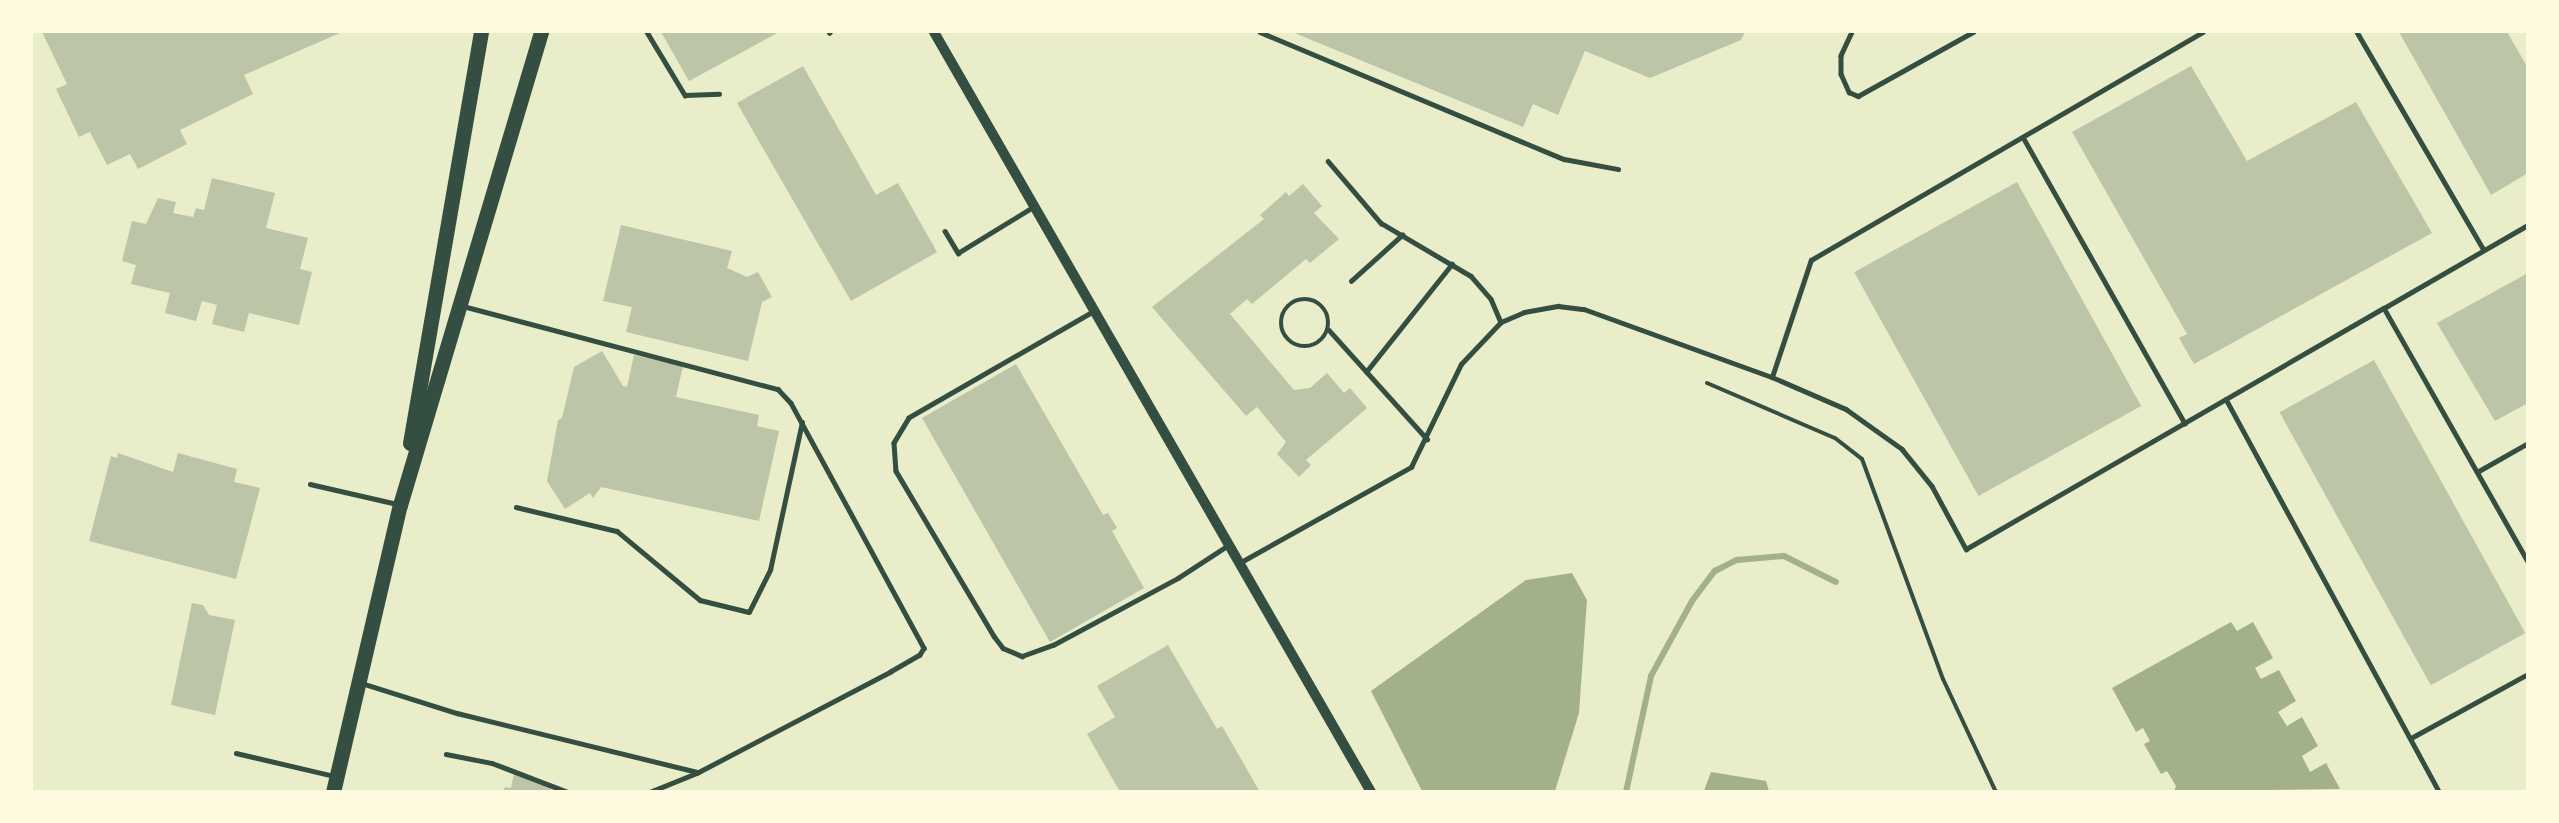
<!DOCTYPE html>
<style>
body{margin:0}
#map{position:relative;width:2559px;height:823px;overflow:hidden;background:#e9edc9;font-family:Lato,sans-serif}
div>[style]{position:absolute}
.water>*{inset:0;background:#a3b18a}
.stream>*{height:6px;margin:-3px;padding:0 3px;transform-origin:3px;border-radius:3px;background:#a3b18a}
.building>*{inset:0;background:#bcc5a7;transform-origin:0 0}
.path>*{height:4px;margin:-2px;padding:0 2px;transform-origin:2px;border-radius:2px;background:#344e41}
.service>*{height:4.5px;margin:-2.25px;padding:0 2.25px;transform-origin:2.25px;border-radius:2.25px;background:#344e41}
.service>.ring{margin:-2.25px;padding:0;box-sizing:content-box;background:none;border:4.5px solid #344e41;border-radius:50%}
.tertiary>*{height:10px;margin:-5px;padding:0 5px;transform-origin:5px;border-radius:5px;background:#344e41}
.trunk>*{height:15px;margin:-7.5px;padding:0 7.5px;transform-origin:7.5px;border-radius:7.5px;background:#344e41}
span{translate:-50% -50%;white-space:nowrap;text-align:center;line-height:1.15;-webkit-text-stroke:6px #fefae0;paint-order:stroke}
.frame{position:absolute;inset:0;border:33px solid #fefae0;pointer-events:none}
</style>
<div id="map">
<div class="water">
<div style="clip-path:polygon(1572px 573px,1587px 600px,1579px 713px,1555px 791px,1422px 791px,1371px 691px,1526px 580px)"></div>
<div style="clip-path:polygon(2231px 622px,2237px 631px,2253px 622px,2273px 658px,2255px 668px,2261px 679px,2279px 670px,2296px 701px,2278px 712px,2287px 726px,2302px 717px,2318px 746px,2302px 756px,2310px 772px,2326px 763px,2340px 789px,2174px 791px,2176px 786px,2167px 771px,2161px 774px,2144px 744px,2150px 741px,2143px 728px,2136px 732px,2112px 688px)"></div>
<div style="clip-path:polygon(1711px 772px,1766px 781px,1769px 791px,1704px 791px)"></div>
</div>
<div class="stream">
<div style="left:1626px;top:792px;width:119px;rotate:-77.8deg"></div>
<div style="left:1651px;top:676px;width:85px;rotate:-61.3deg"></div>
<div style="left:1692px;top:601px;width:38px;rotate:-53deg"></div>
<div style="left:1715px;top:571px;width:25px;rotate:-27deg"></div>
<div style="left:1737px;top:560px;width:47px;rotate:-4.9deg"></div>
<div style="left:1784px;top:556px;width:58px;rotate:26.6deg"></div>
</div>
<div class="building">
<div style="clip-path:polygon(42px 32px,342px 32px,244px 75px,253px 94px,180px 130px,187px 144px,138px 169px,130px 154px,107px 165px,90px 132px,79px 137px,56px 89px,67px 84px)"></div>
<div style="clip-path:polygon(661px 32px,779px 32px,689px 81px)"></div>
<div style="clip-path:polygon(1292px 32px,1745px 32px,1741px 40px,1650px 78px,1585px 51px,1558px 115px,1533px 104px,1523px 127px)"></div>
<div style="clip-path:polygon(2399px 32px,2507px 32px,2528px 68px,2528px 173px,2491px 195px)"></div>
<div style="clip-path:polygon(803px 66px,876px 195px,898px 183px,937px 252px,851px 301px,737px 103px)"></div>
<div style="clip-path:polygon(2191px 66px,2247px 161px,2356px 102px,2432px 233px,2194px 364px,2179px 338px,2187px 334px,2072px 132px)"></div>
<div style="clip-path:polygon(212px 178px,275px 193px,266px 228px,308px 238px,300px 269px,312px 272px,299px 325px,249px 313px,244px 332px,212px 324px,217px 305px,202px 301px,196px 321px,165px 313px,170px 293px,131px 284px,136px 265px,122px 261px,132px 221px,146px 224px,158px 198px,176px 202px,173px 213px,193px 217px,196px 208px,204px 210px)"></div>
<div style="left:2017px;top:182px;width:256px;height:186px;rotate:61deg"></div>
<div style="clip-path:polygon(1303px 184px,1322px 206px,1314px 213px,1339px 239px,1310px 263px,1306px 259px,1252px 304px,1247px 299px,1230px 314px,1294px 390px,1310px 388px,1327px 373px,1344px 393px,1350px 388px,1367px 408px,1306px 460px,1311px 465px,1299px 477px,1277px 454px,1286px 442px,1257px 407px,1246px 416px,1152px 307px,1264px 219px,1260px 215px,1286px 192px,1289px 196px)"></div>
<div style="clip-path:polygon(621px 225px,732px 251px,727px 268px,747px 277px,758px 272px,772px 297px,762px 302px,748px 361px,626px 332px,632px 307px,603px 301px)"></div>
<div style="clip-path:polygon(2528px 273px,2528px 403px,2495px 421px,2437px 323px)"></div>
<div style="clip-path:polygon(602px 351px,623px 386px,627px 387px,634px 355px,683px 366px,676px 397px,759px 415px,757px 426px,779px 431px,759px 521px,601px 487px,593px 498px,590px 493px,565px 509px,547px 481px,558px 420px,562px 418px,574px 367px)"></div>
<div style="left:2374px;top:360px;width:312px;height:108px;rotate:61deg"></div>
<div style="clip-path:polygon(1016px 364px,1103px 515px,1108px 513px,1117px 528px,1112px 531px,1144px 588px,1050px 642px,922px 418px)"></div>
<div style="clip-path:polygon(118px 453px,173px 472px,178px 453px,237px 469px,234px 482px,260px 488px,236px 579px,89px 541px,111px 456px,117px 458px)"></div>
<div style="clip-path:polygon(192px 603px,203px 605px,209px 615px,235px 620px,215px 715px,171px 705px)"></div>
<div style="clip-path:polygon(1168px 645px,1217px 729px,1222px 726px,1260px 792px,1120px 792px,1087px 734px,1115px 717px,1097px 686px)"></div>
<div style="clip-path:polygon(514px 774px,552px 784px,550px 792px,503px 792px,505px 787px,511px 788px)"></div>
</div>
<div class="path">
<div style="left:1707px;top:383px;width:139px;rotate:23.3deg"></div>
<div style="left:1835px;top:438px;width:34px;rotate:38deg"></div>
<div style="left:1862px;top:459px;width:234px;rotate:69.8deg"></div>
<div style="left:1943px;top:679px;width:125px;rotate:64.9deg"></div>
</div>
<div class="service">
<div style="left:647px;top:32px;width:74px;rotate:58.9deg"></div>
<div style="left:685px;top:95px;width:34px;rotate:-2deg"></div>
<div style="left:1260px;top:32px;width:329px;rotate:22.7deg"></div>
<div style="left:1564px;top:159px;width:55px;rotate:10.5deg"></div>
<div style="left:1852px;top:32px;width:26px;rotate:115deg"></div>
<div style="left:1841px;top:56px;width:18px;rotate:90deg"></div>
<div style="left:1841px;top:74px;width:20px;rotate:66deg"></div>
<div style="left:1849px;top:92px;width:10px;rotate:24deg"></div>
<div style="left:1858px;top:96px;width:132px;rotate:-29.1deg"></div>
<div style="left:2357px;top:32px;width:252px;rotate:59.8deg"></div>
<div style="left:829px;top:33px;width:1px;rotate:-45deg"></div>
<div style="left:2023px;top:137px;width:329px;rotate:60.5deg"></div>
<div style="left:1328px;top:161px;width:82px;rotate:49.5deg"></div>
<div style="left:1381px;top:223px;width:104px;rotate:30.5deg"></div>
<div style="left:1471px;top:276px;width:30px;rotate:49deg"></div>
<div style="left:1491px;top:299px;width:25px;rotate:67deg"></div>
<div style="left:945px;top:231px;width:26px;rotate:59deg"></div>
<div style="left:958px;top:253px;width:88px;rotate:-31.5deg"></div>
<div style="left:1351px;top:281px;width:69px;rotate:-42deg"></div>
<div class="ring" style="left:1281px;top:299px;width:43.5px;height:43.5px"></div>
<div style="left:463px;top:306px;width:326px;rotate:14.8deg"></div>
<div style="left:778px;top:389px;width:19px;rotate:47deg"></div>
<div style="left:791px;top:403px;width:279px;rotate:61.5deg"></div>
<div style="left:924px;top:648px;width:8px;rotate:120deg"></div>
<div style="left:920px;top:655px;width:34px;rotate:150deg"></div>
<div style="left:891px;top:672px;width:218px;rotate:152.4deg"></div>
<div style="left:698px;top:773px;width:51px;rotate:158deg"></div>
<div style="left:2384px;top:308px;width:166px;rotate:-30deg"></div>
<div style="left:1093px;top:312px;width:212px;rotate:150.1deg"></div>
<div style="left:909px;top:418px;width:29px;rotate:121deg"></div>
<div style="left:894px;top:443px;width:28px;rotate:86deg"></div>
<div style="left:896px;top:471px;width:192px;rotate:59.3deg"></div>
<div style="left:994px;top:636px;width:15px;rotate:53deg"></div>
<div style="left:1003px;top:648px;width:21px;rotate:23deg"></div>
<div style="left:1022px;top:656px;width:33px;rotate:-20deg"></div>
<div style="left:1053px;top:645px;width:142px;rotate:-28.2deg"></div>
<div style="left:1178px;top:578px;width:59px;rotate:-33.1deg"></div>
<div style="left:1329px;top:330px;width:147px;rotate:48deg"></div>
<div style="left:1366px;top:372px;width:138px;rotate:-51.5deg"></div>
<div style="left:1772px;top:377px;width:81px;rotate:23.4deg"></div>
<div style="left:1846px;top:409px;width:69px;rotate:35.5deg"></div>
<div style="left:1902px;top:449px;width:48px;rotate:51deg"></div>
<div style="left:1932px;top:486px;width:72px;rotate:61.6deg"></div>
<div style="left:1966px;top:549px;width:482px;rotate:-30deg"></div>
<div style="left:2384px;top:308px;width:292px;rotate:60.4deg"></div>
<div style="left:2226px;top:399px;width:447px;rotate:61.5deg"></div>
<div style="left:2477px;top:472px;width:59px;rotate:-29.6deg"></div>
<div style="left:310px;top:484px;width:89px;rotate:12.9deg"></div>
<div style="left:516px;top:507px;width:104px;rotate:13.4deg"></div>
<div style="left:617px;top:531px;width:108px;rotate:39.7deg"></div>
<div style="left:700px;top:600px;width:50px;rotate:13.8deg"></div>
<div style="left:749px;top:612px;width:47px;rotate:-63.4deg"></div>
<div style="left:770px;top:570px;width:151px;rotate:-77.8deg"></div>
<div style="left:1241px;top:562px;width:195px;rotate:-29.2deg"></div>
<div style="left:1411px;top:467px;width:114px;rotate:-64.1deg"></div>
<div style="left:1461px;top:364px;width:58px;rotate:-46.4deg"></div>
<div style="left:1501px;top:322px;width:25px;rotate:-23deg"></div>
<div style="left:1524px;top:312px;width:35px;rotate:-10deg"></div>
<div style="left:1558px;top:306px;width:26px;rotate:7deg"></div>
<div style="left:1584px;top:309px;width:200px;rotate:19.9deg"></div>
<div style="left:1772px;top:377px;width:123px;rotate:-71.6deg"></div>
<div style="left:1811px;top:260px;width:453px;rotate:-30.2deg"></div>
<div style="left:361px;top:683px;width:101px;rotate:17.4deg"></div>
<div style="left:457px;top:713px;width:247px;rotate:13.8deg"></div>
<div style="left:2411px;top:738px;width:133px;rotate:-28.7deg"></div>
<div style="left:236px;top:753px;width:101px;rotate:13.2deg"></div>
<div style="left:446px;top:754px;width:47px;rotate:11.1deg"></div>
<div style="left:492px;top:763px;width:81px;rotate:20.9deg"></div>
</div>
<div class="tertiary">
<div style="left:934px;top:32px;width:877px;rotate:60.1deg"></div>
</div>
<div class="trunk">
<div style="left:410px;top:443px;width:417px;rotate:-80.2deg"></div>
<div style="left:333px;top:792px;width:295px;rotate:-76.9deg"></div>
<div style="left:400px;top:505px;width:494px;rotate:-73.4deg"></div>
</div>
<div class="frame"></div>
</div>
